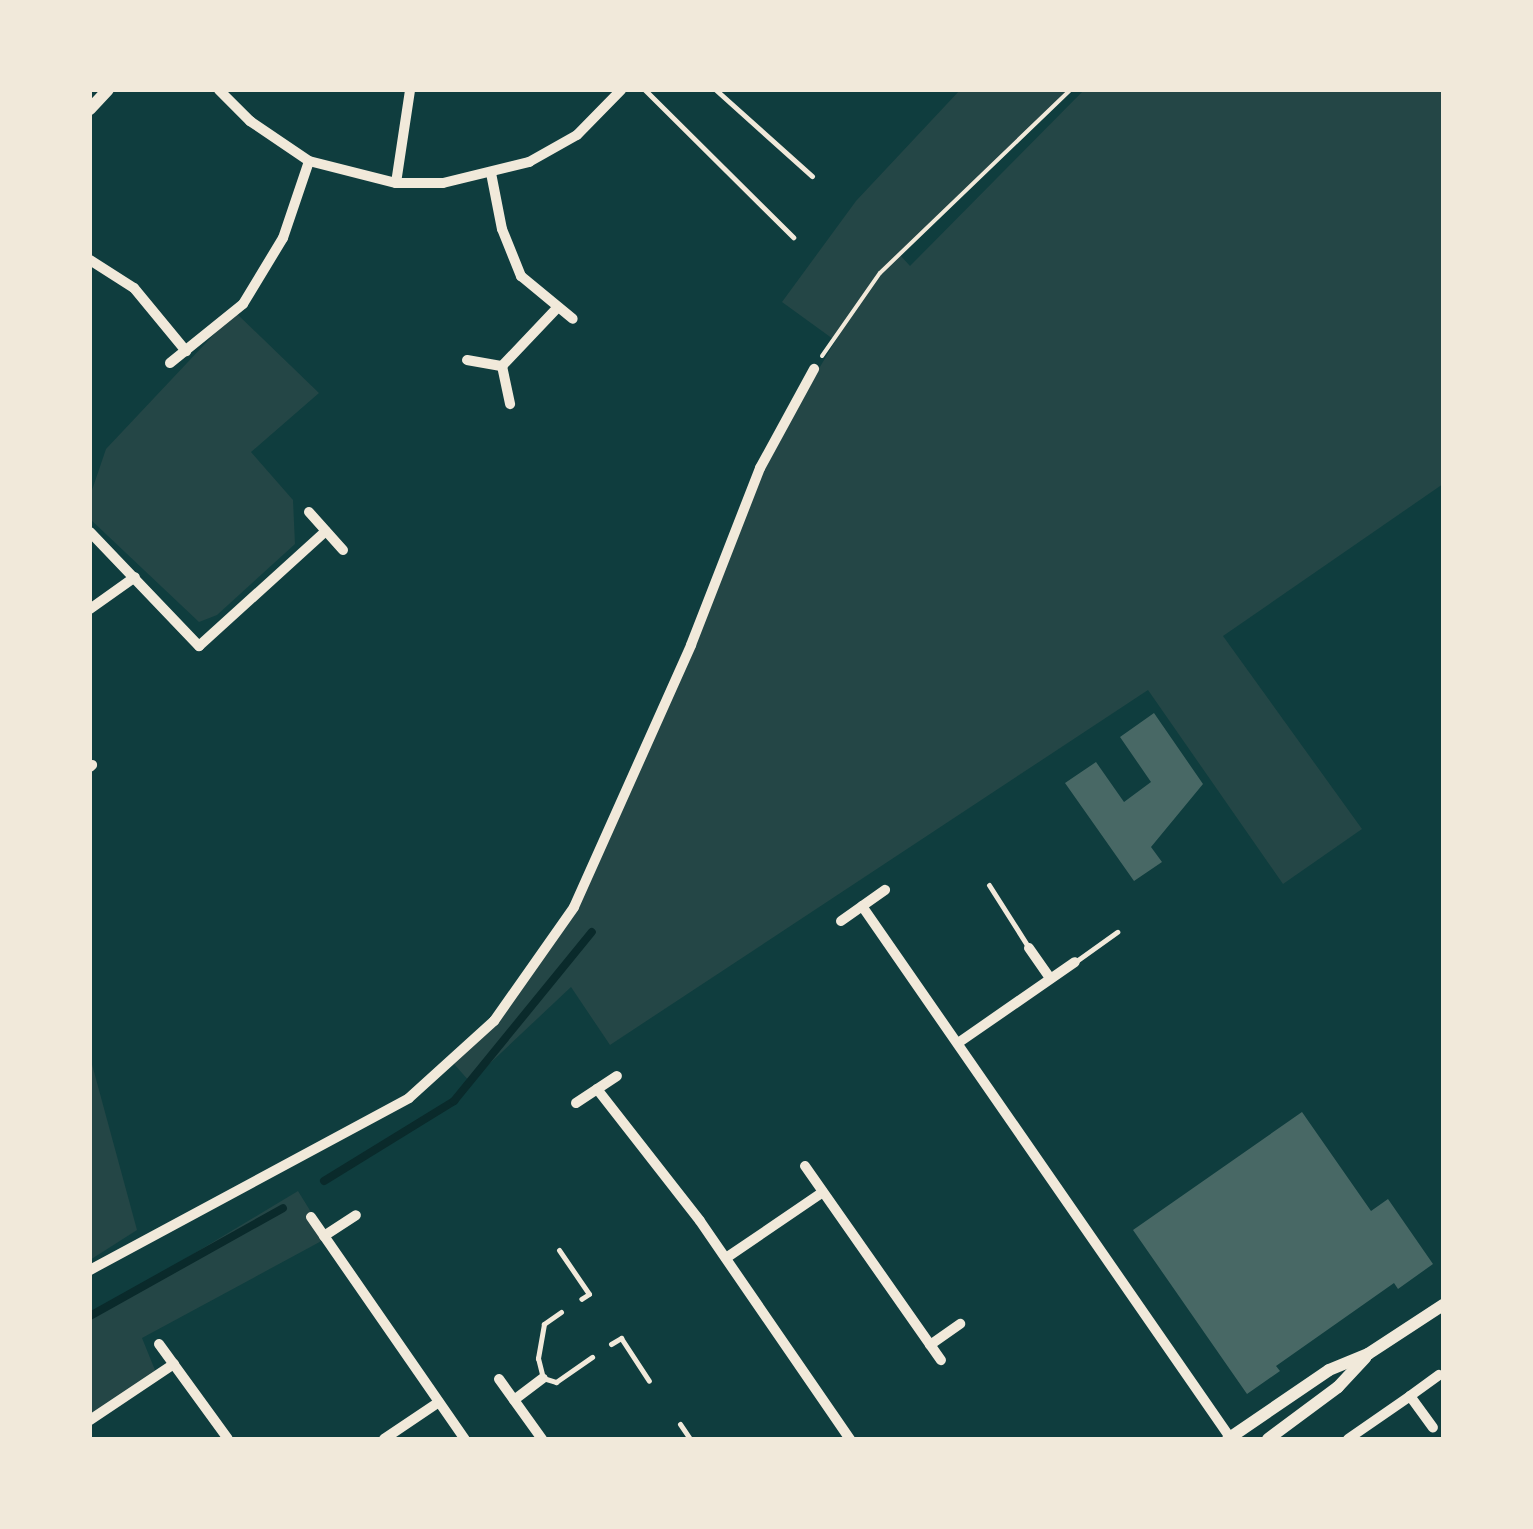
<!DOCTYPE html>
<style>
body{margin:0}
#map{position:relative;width:1533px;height:1529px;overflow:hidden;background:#0f3d3e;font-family:"Noto Sans",sans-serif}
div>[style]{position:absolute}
.green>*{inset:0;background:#244646}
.stream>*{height:8px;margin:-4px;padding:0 4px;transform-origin:4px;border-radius:4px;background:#0a2a2b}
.building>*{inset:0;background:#486865}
.path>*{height:4px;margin:-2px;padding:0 2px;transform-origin:2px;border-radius:2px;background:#f1e9da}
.service>*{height:5px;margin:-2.5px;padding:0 2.5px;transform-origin:2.5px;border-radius:2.5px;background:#f1e9da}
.minor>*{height:10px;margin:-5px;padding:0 5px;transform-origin:5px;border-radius:5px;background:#f1e9da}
.tertiary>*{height:12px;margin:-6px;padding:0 6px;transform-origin:6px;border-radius:6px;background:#f1e9da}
span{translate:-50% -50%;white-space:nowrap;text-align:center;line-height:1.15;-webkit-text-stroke:8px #f1e9da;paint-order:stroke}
.frame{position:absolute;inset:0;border:92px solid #f1e9da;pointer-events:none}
</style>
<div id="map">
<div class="green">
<div style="clip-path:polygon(960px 90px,1069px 90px,900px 255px,910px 266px,1084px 90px,1443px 90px,1443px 484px,1223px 636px,1362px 829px,1283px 884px,1148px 690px,610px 1045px,571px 987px,470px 1082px,454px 1064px,522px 985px,574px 907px,760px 468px,843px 328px,833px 339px,782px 302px,856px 201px)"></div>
<div style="clip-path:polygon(235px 312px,319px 393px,251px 452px,293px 500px,295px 544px,217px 615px,199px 622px,90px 519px,90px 496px,106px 449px)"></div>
<div style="clip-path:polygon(90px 1057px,137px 1230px,90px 1260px)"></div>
<div style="clip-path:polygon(298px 1191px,327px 1238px,142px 1338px,157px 1375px,90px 1416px,90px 1316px)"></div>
</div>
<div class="stream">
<div style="left:324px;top:1181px;width:153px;rotate:-31.6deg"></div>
<div style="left:454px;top:1101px;width:218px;rotate:-50.8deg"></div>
<div style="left:90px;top:1316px;width:221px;rotate:-29.2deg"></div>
</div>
<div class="building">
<div style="clip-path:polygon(1154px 713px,1203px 784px,1151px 847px,1162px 862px,1134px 881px,1065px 783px,1096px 762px,1124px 802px,1151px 782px,1120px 737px)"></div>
<div style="clip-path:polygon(1302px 1112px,1371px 1211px,1388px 1199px,1433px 1264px,1398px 1289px,1394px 1283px,1276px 1366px,1280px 1371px,1247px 1394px,1133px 1230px)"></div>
</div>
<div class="path">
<div style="left:822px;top:356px;width:101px;rotate:-55.1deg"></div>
<div style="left:880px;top:273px;width:264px;rotate:-43.9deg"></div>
</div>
<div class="service">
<div style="left:645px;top:90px;width:209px;rotate:44.8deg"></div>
<div style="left:716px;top:90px;width:129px;rotate:41.9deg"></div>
<div style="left:989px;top:885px;width:75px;rotate:57.6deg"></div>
<div style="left:1075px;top:962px;width:52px;rotate:-35.5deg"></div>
<div style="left:559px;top:1250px;width:53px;rotate:55.7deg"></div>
<div style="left:589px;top:1294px;width:9px;rotate:148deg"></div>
<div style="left:561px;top:1312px;width:21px;rotate:145deg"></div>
<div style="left:544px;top:1324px;width:35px;rotate:100deg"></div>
<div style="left:538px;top:1358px;width:21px;rotate:76deg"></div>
<div style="left:543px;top:1378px;width:14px;rotate:17deg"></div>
<div style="left:556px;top:1382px;width:44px;rotate:-34.8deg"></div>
<div style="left:611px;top:1344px;width:12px;rotate:-31deg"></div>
<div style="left:621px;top:1338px;width:51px;rotate:56.9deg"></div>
<div style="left:680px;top:1424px;width:18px;rotate:56deg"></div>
</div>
<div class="minor">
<div style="left:219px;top:90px;width:44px;rotate:45deg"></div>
<div style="left:250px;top:121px;width:71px;rotate:34.1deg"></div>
<div style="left:309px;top:161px;width:90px;rotate:14.2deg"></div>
<div style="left:396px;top:183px;width:47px"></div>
<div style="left:443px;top:183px;width:89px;rotate:-13.7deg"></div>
<div style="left:529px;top:162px;width:55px;rotate:-29.4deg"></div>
<div style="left:577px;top:135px;width:63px;rotate:-45.6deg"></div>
<div style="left:491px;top:173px;width:57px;rotate:78.9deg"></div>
<div style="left:502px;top:229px;width:51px;rotate:68deg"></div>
<div style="left:521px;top:276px;width:67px;rotate:39.6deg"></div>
<div style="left:396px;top:183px;width:94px;rotate:-81.4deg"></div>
<div style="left:90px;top:260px;width:52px;rotate:32.5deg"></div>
<div style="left:134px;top:288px;width:82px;rotate:50.5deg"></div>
<div style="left:467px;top:360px;width:36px;rotate:10deg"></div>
<div style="left:502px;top:366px;width:39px;rotate:78deg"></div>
<div style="left:170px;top:363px;width:94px;rotate:-38.9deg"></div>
<div style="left:243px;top:304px;width:77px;rotate:-58.8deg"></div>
<div style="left:283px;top:238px;width:81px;rotate:-71.3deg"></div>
<div style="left:502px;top:366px;width:79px;rotate:-46.5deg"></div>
<div style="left:309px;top:512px;width:51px;rotate:48.2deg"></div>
<div style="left:90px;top:532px;width:158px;rotate:46.3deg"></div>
<div style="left:199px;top:646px;width:171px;rotate:-42.2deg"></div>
<div style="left:90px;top:609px;width:55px;rotate:-35.4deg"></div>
<div style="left:90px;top:767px;width:3px;rotate:-45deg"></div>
<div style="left:862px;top:906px;width:648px;rotate:55.3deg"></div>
<div style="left:841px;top:921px;width:54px;rotate:-35.2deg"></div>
<div style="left:1029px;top:948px;width:37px;rotate:55deg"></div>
<div style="left:958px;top:1043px;width:142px;rotate:-34.7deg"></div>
<div style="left:597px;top:1089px;width:167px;rotate:52deg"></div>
<div style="left:700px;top:1221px;width:265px;rotate:55.5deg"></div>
<div style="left:576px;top:1103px;width:49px;rotate:-33.4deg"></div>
<div style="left:805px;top:1166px;width:237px;rotate:55deg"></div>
<div style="left:311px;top:1217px;width:270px;rotate:55.3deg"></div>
<div style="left:324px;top:1236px;width:38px;rotate:-33deg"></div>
<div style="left:726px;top:1258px;width:117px;rotate:-34.2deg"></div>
<div style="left:90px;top:1270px;width:362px;rotate:-28.3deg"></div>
<div style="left:409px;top:1098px;width:115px;rotate:-42.2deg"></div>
<div style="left:494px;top:1021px;width:139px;rotate:-54.9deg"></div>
<div style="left:574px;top:907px;width:287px;rotate:-65.9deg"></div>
<div style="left:691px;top:645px;width:190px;rotate:-68.7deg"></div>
<div style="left:760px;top:468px;width:113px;rotate:-61.4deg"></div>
<div style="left:159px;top:1344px;width:117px;rotate:54deg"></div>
<div style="left:930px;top:1345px;width:37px;rotate:-35deg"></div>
<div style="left:499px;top:1379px;width:74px;rotate:54.4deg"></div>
<div style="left:1410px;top:1396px;width:36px;rotate:-36deg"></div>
<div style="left:514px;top:1400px;width:36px;rotate:-37deg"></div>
<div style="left:90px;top:1420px;width:101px;rotate:-33.7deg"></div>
<div style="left:384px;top:1439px;width:66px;rotate:-33.9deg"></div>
<div style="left:1348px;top:1439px;width:75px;rotate:-34.7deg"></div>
<div style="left:1410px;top:1396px;width:39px;rotate:54deg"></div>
</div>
<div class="tertiary">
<div style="left:90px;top:109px;width:26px;rotate:-47deg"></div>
<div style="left:1228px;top:1439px;width:122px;rotate:-34.3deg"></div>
<div style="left:1329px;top:1370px;width:42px;rotate:-22.3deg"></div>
<div style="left:1368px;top:1354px;width:90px;rotate:-33.2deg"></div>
<div style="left:1268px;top:1439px;width:87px;rotate:-36.6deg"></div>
<div style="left:1338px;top:1387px;width:40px;rotate:-47deg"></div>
</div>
<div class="frame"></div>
</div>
